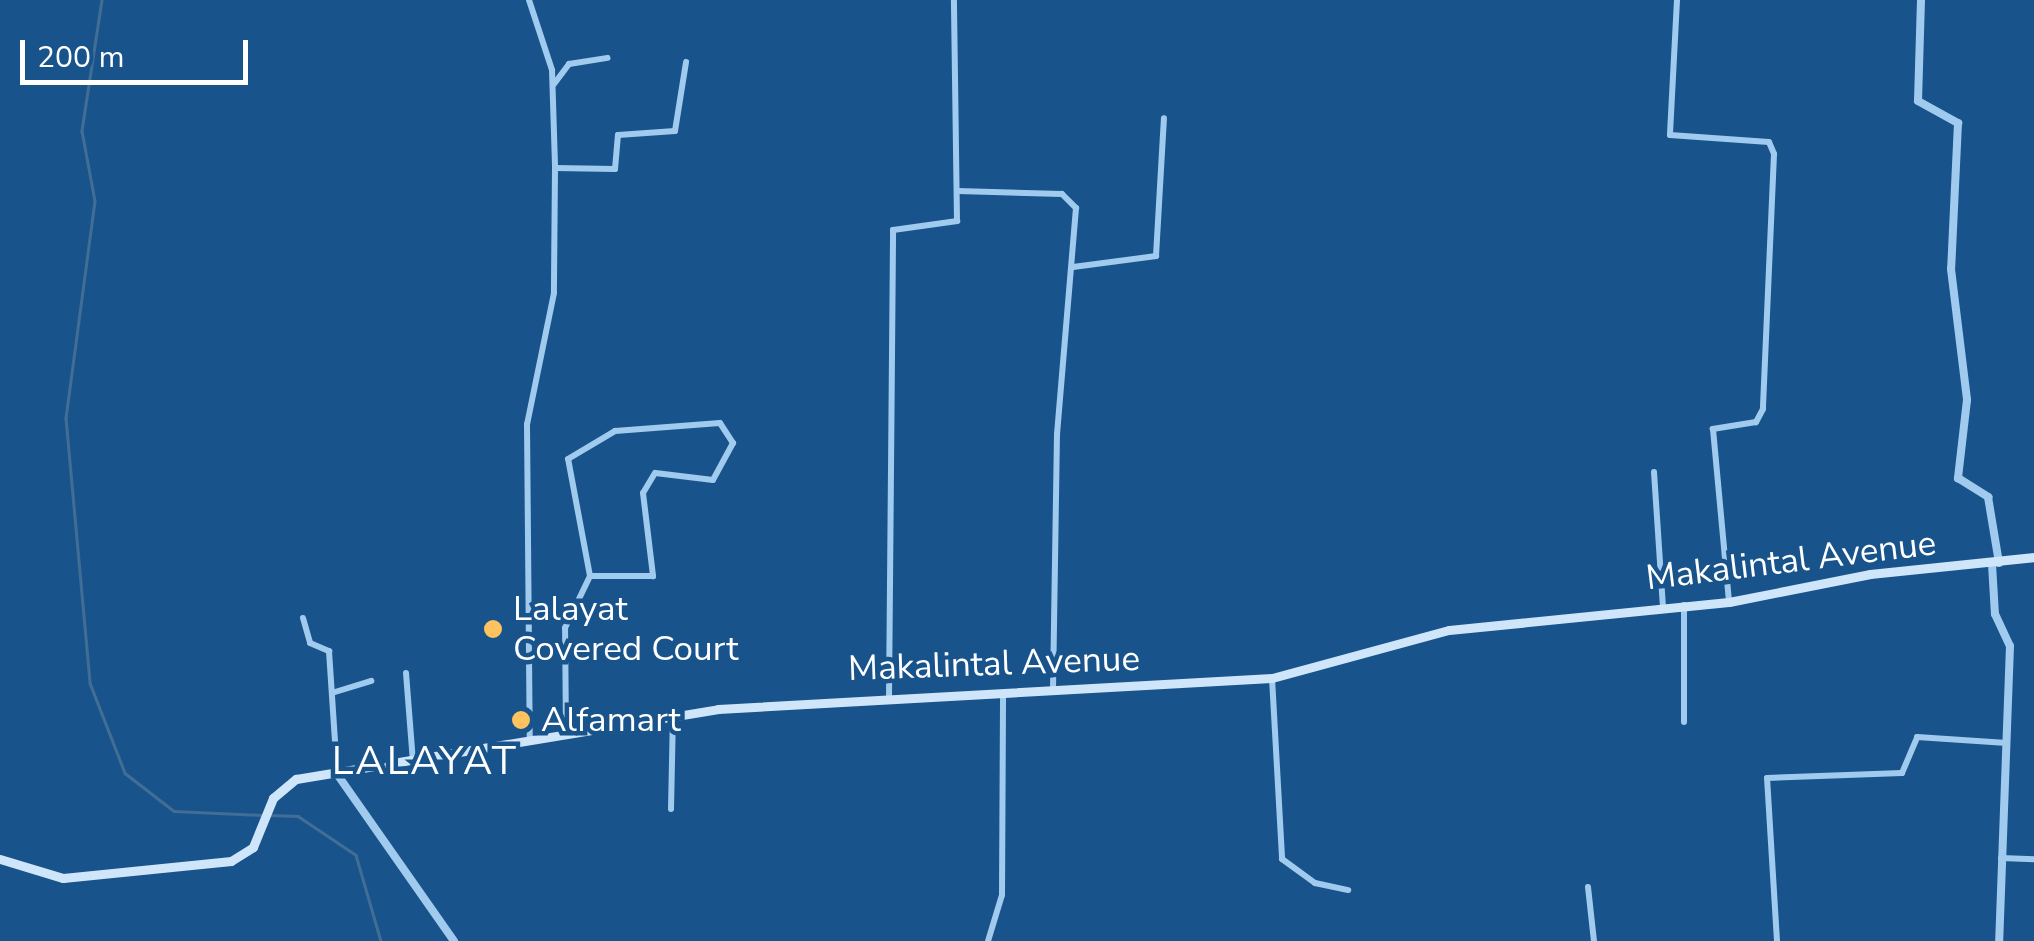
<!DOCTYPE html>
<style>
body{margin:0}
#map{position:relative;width:2034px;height:941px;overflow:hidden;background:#18548b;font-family:"Nunito Sans",sans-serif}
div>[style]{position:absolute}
.stream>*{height:2.5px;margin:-1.25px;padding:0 1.25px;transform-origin:1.25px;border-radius:1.25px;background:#426e96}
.minor>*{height:6px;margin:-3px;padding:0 3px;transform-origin:3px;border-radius:3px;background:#a1cbee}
.tertiary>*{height:8px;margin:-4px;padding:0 4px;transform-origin:4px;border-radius:4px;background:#a1cbee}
.secondary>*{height:9px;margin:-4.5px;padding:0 4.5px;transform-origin:4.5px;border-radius:4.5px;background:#cfe5fa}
.dots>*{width:28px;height:28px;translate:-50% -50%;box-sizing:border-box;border:5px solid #18548b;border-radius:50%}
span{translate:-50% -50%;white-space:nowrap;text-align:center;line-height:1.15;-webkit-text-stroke:9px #18548b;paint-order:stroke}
.street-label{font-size:35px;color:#fff}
.poi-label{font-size:35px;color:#fff}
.left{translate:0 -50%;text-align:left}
.quarter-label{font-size:40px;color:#fff;letter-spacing:2.5px}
.scale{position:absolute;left:20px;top:40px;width:228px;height:45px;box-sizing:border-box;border:5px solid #fff;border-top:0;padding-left:12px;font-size:30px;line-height:35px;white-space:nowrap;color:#fff;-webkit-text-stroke:8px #18548b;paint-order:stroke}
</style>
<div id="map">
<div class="stream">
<div style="left:102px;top:0;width:133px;rotate:98.7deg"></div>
<div style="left:82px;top:131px;width:71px;rotate:79.5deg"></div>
<div style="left:95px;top:201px;width:219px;rotate:97.6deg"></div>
<div style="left:66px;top:418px;width:266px;rotate:84.8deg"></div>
<div style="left:90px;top:683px;width:97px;rotate:68.7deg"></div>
<div style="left:125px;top:773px;width:62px;rotate:37.8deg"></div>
<div style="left:174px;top:811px;width:87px;rotate:2.6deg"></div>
<div style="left:269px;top:815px;width:29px;rotate:2deg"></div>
<div style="left:298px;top:816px;width:70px;rotate:33.9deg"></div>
<div style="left:356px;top:855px;width:90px;rotate:73.8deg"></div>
</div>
<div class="minor">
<div style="left:529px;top:0;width:74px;rotate:71.8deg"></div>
<div style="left:552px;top:70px;width:98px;rotate:88.2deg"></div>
<div style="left:555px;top:168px;width:125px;rotate:90.5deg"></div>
<div style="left:554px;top:293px;width:134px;rotate:101.6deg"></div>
<div style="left:527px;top:424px;width:318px;rotate:89.5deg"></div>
<div style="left:1677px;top:0;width:135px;rotate:93deg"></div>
<div style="left:1670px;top:135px;width:99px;rotate:4deg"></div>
<div style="left:1769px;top:142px;width:13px;rotate:67deg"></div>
<div style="left:1774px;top:154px;width:255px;rotate:92.5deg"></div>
<div style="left:1763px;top:409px;width:15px;rotate:118deg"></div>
<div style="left:1756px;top:422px;width:44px;rotate:170.8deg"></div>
<div style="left:1713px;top:429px;width:174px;rotate:84.7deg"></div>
<div style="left:554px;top:84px;width:25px;rotate:-53deg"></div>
<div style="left:569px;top:64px;width:39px;rotate:-9deg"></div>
<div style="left:555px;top:168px;width:60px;rotate:1deg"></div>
<div style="left:615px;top:169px;width:34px;rotate:-85deg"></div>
<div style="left:618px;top:135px;width:57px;rotate:-4deg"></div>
<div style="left:675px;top:131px;width:70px;rotate:-80.9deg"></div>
<div style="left:958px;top:191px;width:104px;rotate:1.7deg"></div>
<div style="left:1062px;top:194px;width:20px;rotate:45deg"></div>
<div style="left:1076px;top:208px;width:227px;rotate:94.8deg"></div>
<div style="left:1057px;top:434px;width:256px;rotate:90.9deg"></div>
<div style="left:1073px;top:267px;width:84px;rotate:-7.5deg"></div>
<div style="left:1156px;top:256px;width:138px;rotate:-86.7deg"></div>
<div style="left:1654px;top:472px;width:134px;rotate:86.2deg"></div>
<div style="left:1684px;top:605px;width:117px;rotate:90deg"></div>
<div style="left:303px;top:618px;width:26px;rotate:74deg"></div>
<div style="left:310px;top:643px;width:21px;rotate:23deg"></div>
<div style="left:329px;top:651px;width:122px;rotate:86.2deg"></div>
<div style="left:406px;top:673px;width:88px;rotate:85.5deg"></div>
<div style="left:1272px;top:678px;width:181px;rotate:86.8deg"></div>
<div style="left:1282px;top:859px;width:41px;rotate:36deg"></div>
<div style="left:1315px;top:883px;width:34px;rotate:12deg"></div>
<div style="left:335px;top:692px;width:38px;rotate:-17deg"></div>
<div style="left:889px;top:698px;width:468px;rotate:-89.5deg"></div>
<div style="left:893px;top:230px;width:65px;rotate:-8deg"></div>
<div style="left:957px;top:221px;width:221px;rotate:-90.8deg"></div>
<div style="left:566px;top:735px;width:107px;rotate:-90.5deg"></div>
<div style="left:565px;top:628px;width:58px;rotate:-64.3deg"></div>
<div style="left:590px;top:576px;width:119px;rotate:-100.6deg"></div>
<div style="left:568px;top:459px;width:55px;rotate:-30.8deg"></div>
<div style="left:615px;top:431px;width:105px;rotate:-4.4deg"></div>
<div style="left:720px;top:423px;width:24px;rotate:57deg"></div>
<div style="left:733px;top:443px;width:42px;rotate:118.4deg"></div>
<div style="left:713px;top:480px;width:58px;rotate:-173.1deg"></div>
<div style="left:655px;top:473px;width:23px;rotate:121deg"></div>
<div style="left:643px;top:493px;width:84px;rotate:83.1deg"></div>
<div style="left:653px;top:576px;width:63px;rotate:180deg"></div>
<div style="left:671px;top:809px;width:92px;rotate:-88.8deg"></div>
<div style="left:2001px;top:858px;width:33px;rotate:2deg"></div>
<div style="left:1588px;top:887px;width:54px;rotate:83.7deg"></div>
<div style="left:988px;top:941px;width:48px;rotate:-73.1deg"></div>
<div style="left:1002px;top:895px;width:201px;rotate:-89.7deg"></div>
<div style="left:1777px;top:941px;width:163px;rotate:-93.5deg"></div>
<div style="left:1767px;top:778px;width:135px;rotate:-2.1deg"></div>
<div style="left:1902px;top:773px;width:39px;rotate:-67deg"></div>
<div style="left:1917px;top:737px;width:90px;rotate:3.8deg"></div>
</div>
<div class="tertiary">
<div style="left:1921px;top:0;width:101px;rotate:91.7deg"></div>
<div style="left:1918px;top:101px;width:46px;rotate:28.8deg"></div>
<div style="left:1958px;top:123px;width:146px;rotate:92.7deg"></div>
<div style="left:1951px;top:269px;width:132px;rotate:83deg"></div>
<div style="left:1967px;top:400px;width:79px;rotate:96.6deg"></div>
<div style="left:1958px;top:478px;width:36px;rotate:32deg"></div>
<div style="left:1988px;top:497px;width:67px;rotate:80.5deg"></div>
<div style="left:1992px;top:564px;width:50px;rotate:86.6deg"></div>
<div style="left:1995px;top:614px;width:35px;rotate:65deg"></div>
<div style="left:2010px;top:646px;width:295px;rotate:92.1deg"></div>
<div style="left:337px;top:774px;width:204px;rotate:55deg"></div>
</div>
<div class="secondary">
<div style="left:0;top:859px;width:66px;rotate:16.8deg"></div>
<div style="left:63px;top:878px;width:169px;rotate:-5.8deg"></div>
<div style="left:231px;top:861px;width:26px;rotate:-32deg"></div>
<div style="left:253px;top:847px;width:53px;rotate:-67.8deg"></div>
<div style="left:273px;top:798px;width:30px;rotate:-40deg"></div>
<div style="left:296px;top:779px;width:428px;rotate:-9.4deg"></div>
<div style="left:718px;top:709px;width:555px;rotate:-3.2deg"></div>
<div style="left:1272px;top:678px;width:183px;rotate:-15.2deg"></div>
<div style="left:1449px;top:630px;width:281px;rotate:-5.7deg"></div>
<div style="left:1729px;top:602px;width:144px;rotate:-11.2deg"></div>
<div style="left:1870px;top:574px;width:165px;rotate:-5.9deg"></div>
</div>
<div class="dots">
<div style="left:493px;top:629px;background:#ffc25f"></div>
<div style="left:521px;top:720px;background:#ffc25f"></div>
</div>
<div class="street-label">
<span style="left:1791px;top:561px;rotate:-7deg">Makalintal Avenue</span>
<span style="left:994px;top:664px;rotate:-2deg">Makalintal Avenue</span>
</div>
<div class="poi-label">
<span class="left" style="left:513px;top:629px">Lalayat<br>Covered Court</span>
<span class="left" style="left:541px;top:720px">Alfamart</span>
</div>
<div class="quarter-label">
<span style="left:425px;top:761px">LALAYAT</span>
</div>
<div class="scale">200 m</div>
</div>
